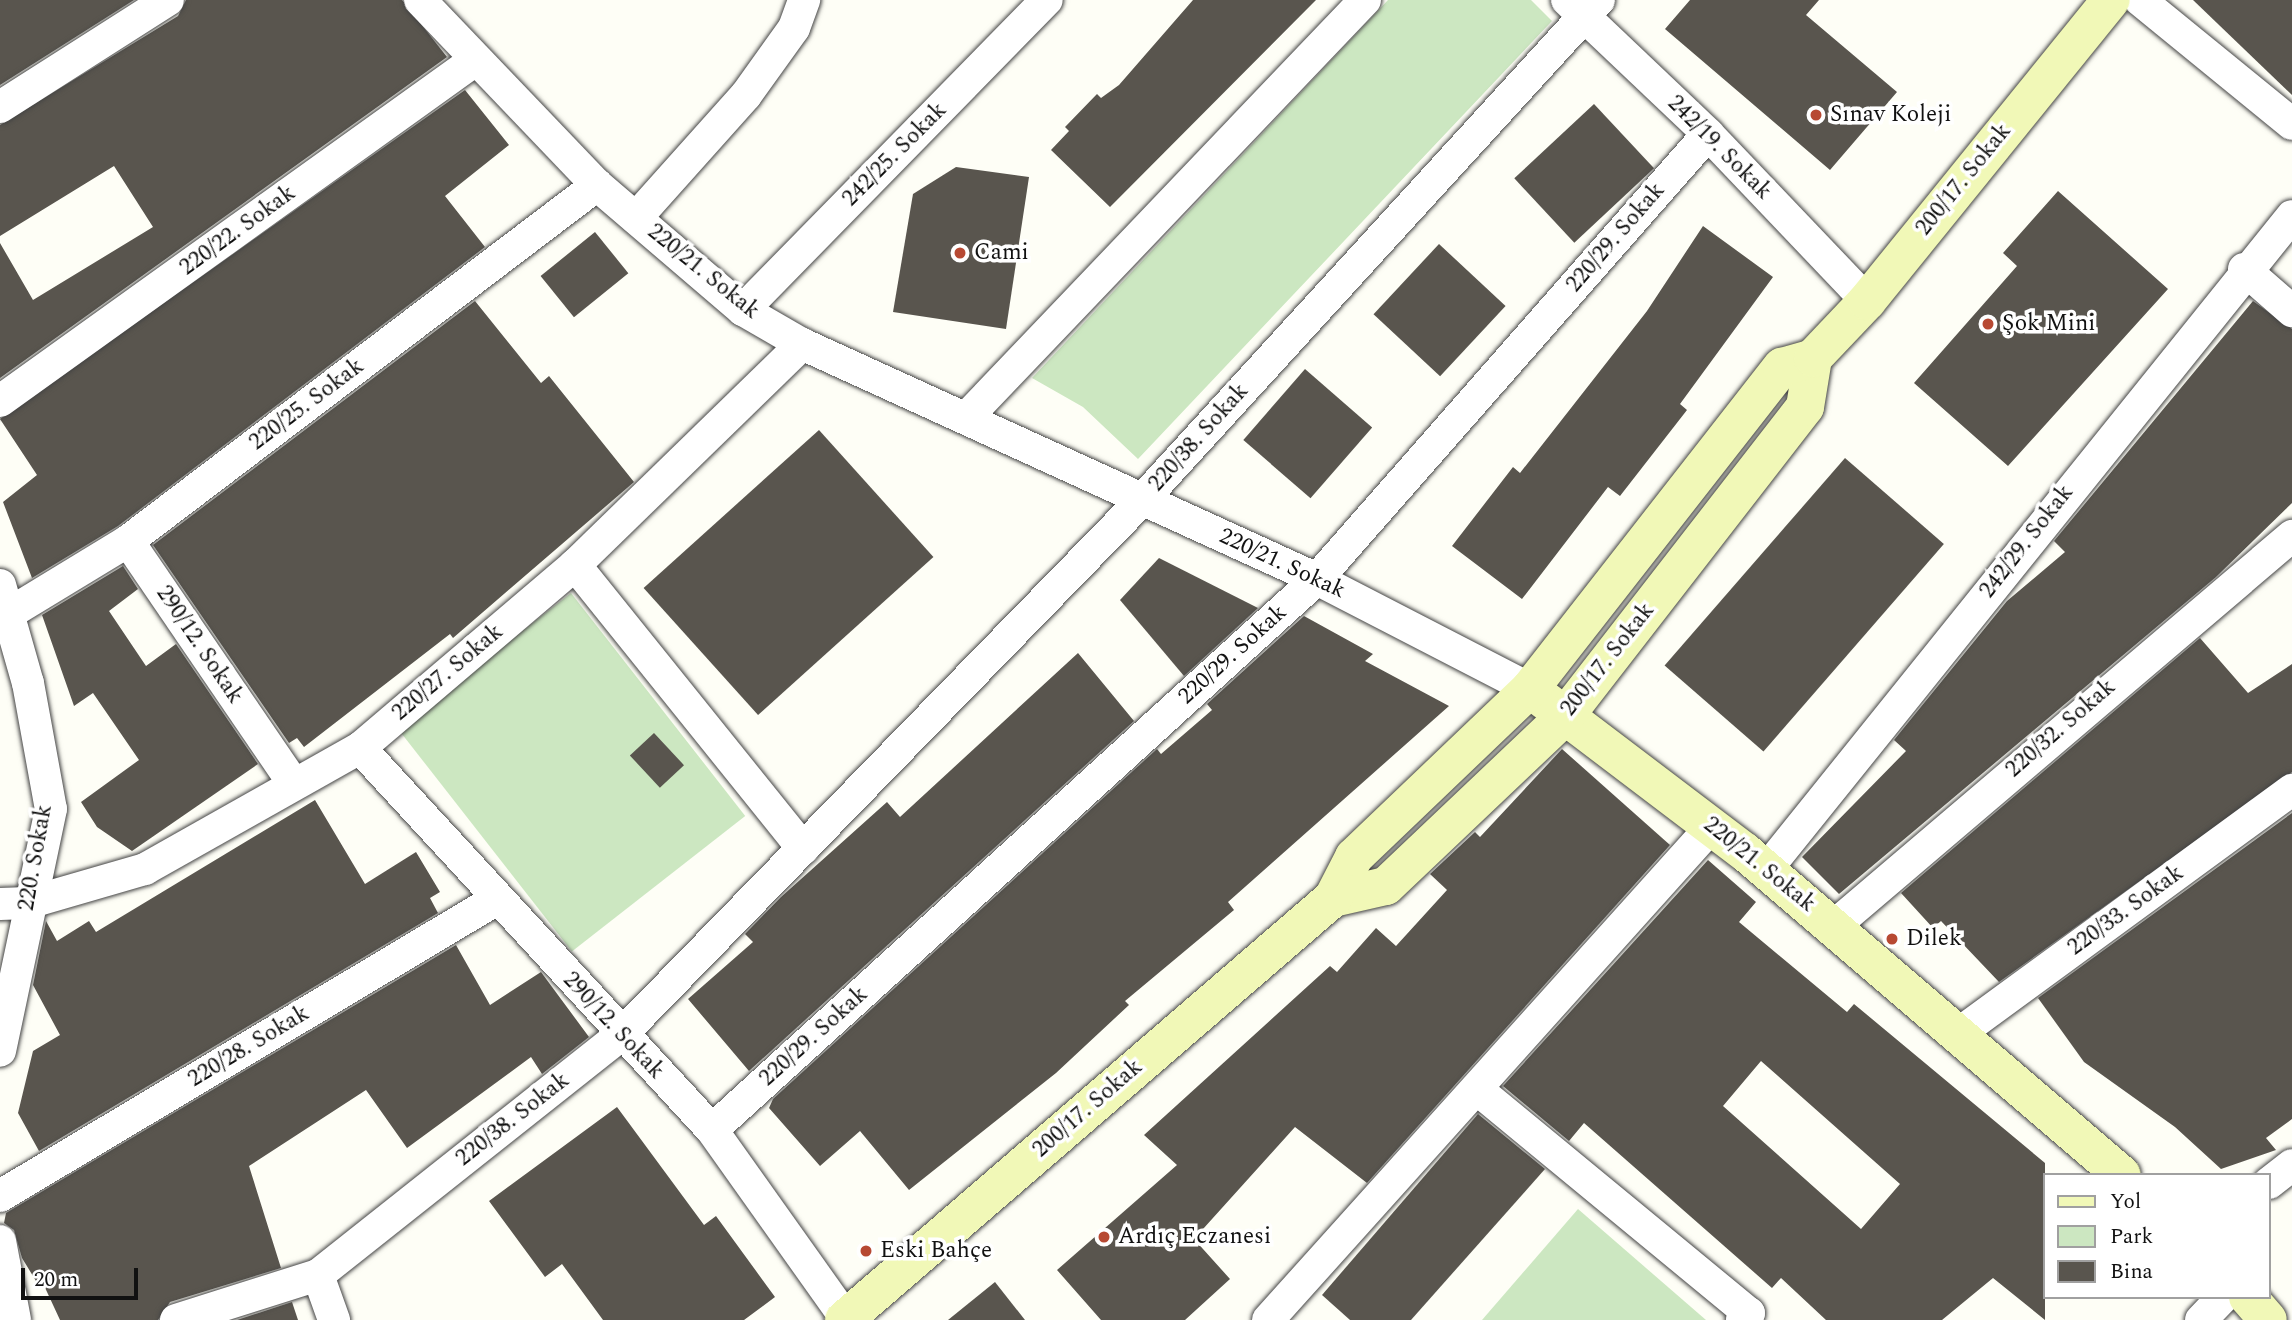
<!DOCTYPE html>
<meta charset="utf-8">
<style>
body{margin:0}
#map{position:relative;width:2292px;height:1320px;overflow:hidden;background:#fefef6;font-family:Spectral,serif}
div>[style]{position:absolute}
.green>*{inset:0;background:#cce7c1;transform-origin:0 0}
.building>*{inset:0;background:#59554e;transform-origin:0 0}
.roads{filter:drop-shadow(0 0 2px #444) drop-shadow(0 0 2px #444)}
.street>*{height:32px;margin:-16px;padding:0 16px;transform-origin:16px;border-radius:16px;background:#fff}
.secondary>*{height:38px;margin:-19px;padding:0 19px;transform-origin:19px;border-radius:19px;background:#f1f8b7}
.dots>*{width:19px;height:19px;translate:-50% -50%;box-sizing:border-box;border:4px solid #fff;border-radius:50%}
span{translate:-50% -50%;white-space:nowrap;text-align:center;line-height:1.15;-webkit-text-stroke:7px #fff;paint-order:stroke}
.poi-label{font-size:23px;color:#111}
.left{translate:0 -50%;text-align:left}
.street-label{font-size:23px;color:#111}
.legend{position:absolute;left:2043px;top:1173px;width:228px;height:126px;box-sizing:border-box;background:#fff;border:2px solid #a0a0a0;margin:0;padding:9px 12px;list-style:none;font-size:21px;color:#111}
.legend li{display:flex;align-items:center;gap:14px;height:35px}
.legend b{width:35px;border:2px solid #a0a0a0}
.scale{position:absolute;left:21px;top:1268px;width:117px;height:32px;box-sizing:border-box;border:4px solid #111;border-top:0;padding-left:9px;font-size:21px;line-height:24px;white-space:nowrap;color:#111;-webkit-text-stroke:5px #fff;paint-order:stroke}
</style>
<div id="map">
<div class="green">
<div style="clip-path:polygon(1388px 0,1531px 0,1552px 21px,1138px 459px,1083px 407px,1032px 378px)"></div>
<div style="left:571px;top:593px;width:283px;height:220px;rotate:52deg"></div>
<div style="clip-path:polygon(1578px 1209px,1706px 1320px,1482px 1320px)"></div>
</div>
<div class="building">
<div style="clip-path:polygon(0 0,134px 0,0 85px)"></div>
<div style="clip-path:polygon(186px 0,402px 0,447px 57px,0 378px,0 243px,33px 300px,153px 227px,114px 166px,0 236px,0 125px,178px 16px)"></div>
<div style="clip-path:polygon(1193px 0,1316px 0,1110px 207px,1051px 150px,1069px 131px,1065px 127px,1097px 94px,1101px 98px,1119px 85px)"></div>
<div style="clip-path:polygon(1690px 0,1819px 0,1806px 15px,1897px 92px,1830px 170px,1665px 29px)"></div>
<div style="clip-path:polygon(2193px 0,2292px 0,2292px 95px)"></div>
<div style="clip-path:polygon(465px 90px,509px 145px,445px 196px,485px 247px,118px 526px,32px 578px,3px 502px,37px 475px,0 419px)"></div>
<div style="left:1594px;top:104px;width:88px;height:109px;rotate:47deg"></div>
<div style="clip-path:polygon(956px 167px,1029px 177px,1006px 329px,893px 312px,913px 194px)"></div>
<div style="clip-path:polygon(2058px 191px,2168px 289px,2008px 466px,1914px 383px,2017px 266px,2003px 253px)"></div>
<div style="clip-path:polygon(1703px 226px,1773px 277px,1680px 404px,1687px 410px,1620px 496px,1608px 487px,1522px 599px,1452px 546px,1513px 467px,1520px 473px,1647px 311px)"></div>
<div style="left:595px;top:232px;width:53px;height:70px;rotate:51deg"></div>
<div style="left:1439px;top:244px;width:91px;height:96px;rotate:43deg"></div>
<div style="clip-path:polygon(475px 301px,541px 383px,549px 376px,634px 482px,453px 638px,450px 634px,304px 747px,297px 738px,289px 743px,153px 545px)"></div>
<div style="clip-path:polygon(2253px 301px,2292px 329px,2292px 503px,2216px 577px,1839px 894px,1802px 857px,1906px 751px,1894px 740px,2007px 601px,2065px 552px,2054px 541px)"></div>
<div style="left:1305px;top:369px;width:89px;height:94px;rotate:41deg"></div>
<div style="left:819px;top:430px;width:171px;height:236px;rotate:48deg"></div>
<div style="left:1845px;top:458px;width:131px;height:275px;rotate:41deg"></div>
<div style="clip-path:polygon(1159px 558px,1258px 608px,1184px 676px,1120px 600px)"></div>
<div style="clip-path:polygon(123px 566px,138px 589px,109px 611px,146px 666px,176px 644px,258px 764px,132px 851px,97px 827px,81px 802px,139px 760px,93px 693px,74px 706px,42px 615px)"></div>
<div style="clip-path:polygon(1304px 616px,1373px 654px,1365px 661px,1449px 706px,1228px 902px,1234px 910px,1125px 1001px,1129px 1005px,1056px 1073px,909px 1190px,860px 1131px,820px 1166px,769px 1108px,773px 1099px,1157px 749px,1161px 754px,1212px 710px,1207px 704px)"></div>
<div style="clip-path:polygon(2200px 638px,2248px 693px,2292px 664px,2292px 772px,1999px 982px,1941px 921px,1933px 928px,1901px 893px)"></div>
<div style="clip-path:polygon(1078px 653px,1134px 721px,749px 1071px,688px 999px,753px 942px,745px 934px,781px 897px,887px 802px,900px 817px)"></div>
<div style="left:654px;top:733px;width:44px;height:33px;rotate:47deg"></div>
<div style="clip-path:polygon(1562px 749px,1670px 845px,1367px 1183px,1295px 1127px,1194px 1239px,1230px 1279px,1185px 1320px,1101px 1320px,1057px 1270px,1177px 1165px,1144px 1135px,1330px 966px,1337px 972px,1376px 928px,1396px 946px,1447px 890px,1430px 874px,1475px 832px,1480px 837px)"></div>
<div style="clip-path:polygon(315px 800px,365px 884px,416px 852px,440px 892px,430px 898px,438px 913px,39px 1151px,18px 1113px,33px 1051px,60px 1035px,33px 985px,46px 921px,57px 941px,89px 921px,96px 932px)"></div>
<div style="clip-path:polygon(2292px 813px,2292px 1119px,2266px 1138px,2276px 1150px,2221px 1169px,2175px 1127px,2084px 1062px,2038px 998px)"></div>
<div style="clip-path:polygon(evenodd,1708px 860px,1756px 902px,1739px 922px,1847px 1012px,1854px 1004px,2045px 1163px,2045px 1320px,1993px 1278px,1942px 1320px,1826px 1320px,1781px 1278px,1772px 1288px,1584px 1123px,1569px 1141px,1503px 1086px,1708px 860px,1761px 1061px,1900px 1184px,1861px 1229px,1723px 1106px,1761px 1061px)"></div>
<div style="clip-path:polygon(456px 945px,490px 1005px,541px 972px,589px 1037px,542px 1074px,531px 1057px,407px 1148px,366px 1090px,249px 1166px,281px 1268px,170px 1302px,158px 1320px,60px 1320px,41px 1279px,36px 1281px,22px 1258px,14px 1230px,4px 1223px,6px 1213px)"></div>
<div style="clip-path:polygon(617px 1107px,704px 1225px,716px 1216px,775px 1297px,744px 1320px,603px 1320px,562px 1264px,545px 1277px,489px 1201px)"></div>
<div style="clip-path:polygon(1478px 1114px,1545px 1169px,1411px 1320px,1350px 1320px,1322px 1295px)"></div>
<div style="clip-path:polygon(995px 1282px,1025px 1320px,948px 1320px)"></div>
<div style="clip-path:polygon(292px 1302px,298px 1320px,237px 1320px)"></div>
</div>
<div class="roads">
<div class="street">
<div style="left:420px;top:0;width:256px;rotate:46.3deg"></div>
<div style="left:597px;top:185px;width:192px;rotate:40.6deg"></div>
<div style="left:743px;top:310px;width:68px;rotate:30deg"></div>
<div style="left:802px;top:344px;width:566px;rotate:24.53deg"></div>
<div style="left:1317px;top:579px;width:240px;rotate:27.3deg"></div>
<div style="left:1567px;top:0;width:195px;rotate:43.5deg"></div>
<div style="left:1708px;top:134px;width:231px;rotate:46.4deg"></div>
<div style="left:2140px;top:0;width:196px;rotate:39.2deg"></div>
<div style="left:0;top:107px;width:199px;rotate:-32.5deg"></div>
<div style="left:636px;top:218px;width:165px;rotate:-48.2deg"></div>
<div style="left:746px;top:95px;width:82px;rotate:-54.4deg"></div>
<div style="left:794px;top:28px;width:30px;rotate:-70deg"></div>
<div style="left:2244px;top:269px;width:64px;rotate:41.2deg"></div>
<div style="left:743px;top:310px;width:434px;rotate:-45.6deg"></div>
<div style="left:0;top:401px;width:585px;rotate:-35.67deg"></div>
<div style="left:968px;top:416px;width:575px;rotate:-46.34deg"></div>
<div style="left:128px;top:541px;width:294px;rotate:55.7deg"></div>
<div style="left:575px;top:565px;width:364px;rotate:51.2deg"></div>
<div style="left:0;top:585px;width:102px;rotate:74.1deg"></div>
<div style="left:28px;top:683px;width:128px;rotate:79.7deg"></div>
<div style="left:51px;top:809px;width:247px;rotate:101.9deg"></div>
<div style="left:8px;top:614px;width:140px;rotate:-31.3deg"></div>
<div style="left:128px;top:541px;width:589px;rotate:-37.2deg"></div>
<div style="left:360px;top:748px;width:519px;rotate:47.34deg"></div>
<div style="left:712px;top:1130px;width:233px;rotate:54.6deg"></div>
<div style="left:1766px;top:870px;width:839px;rotate:-51.19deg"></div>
<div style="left:0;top:904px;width:28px;rotate:-2deg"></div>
<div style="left:28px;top:903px;width:122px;rotate:-16.2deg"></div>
<div style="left:145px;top:869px;width:247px;rotate:-29.4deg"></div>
<div style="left:360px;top:748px;width:282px;rotate:-40.4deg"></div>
<div style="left:575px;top:565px;width:317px;rotate:-44.2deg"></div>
<div style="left:1834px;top:926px;width:602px;rotate:-40.42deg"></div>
<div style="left:1961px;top:1032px;width:410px;rotate:-36.2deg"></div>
<div style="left:1478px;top:1090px;width:351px;rotate:39.5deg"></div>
<div style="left:1749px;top:1313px;width:10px;rotate:135deg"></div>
<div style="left:712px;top:1130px;width:818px;rotate:-42.33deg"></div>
<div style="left:1317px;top:579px;width:592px;rotate:-48.7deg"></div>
<div style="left:2269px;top:1183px;width:29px;rotate:-38deg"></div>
<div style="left:0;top:1196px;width:579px;rotate:-30.86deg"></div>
<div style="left:0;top:1241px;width:80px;rotate:79.2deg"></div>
<div style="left:318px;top:1275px;width:48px;rotate:70.4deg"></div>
<div style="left:176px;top:1320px;width:149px;rotate:-17.6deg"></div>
<div style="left:318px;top:1275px;width:385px;rotate:-38.4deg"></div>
<div style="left:620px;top:1036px;width:750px;rotate:-45.76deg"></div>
<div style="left:1143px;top:499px;width:676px;rotate:-47.58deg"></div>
<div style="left:1268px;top:1320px;width:664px;rotate:-48.05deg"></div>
<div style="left:2201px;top:1320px;width:32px;rotate:-46deg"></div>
</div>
<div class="secondary">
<div style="left:1530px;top:689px;width:270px;rotate:37.2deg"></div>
<div style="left:1745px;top:852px;width:496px;rotate:40.6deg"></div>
<div style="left:1333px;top:898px;width:54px;rotate:-12.8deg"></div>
<div style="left:1386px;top:886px;width:248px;rotate:-43.5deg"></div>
<div style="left:1566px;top:715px;width:390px;rotate:-52.2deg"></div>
<div style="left:1805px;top:407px;width:50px;rotate:-80.7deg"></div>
<div style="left:2248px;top:1297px;width:30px;rotate:49deg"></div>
<div style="left:844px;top:1320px;width:646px;rotate:-40.79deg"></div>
<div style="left:1333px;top:898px;width:46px;rotate:-62.9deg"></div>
<div style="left:1354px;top:857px;width:243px;rotate:-43.7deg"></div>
<div style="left:1530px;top:689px;width:409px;rotate:-52deg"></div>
<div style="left:1782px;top:367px;width:32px;rotate:-16deg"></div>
<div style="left:1813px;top:358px;width:79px;rotate:-46.5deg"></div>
<div style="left:1867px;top:301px;width:387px;rotate:-51deg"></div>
</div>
</div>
<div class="dots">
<div style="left:1816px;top:115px;background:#b74933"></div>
<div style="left:960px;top:253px;background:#b74933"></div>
<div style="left:1988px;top:324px;background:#b74933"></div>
<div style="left:1892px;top:939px;background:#b74933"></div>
<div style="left:1104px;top:1237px;background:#b74933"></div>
<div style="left:866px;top:1251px;background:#b74933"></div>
</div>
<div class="poi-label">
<span class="left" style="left:1830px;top:115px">Sınav Koleji</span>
<span class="left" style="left:974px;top:253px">Cami</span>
<span class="left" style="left:2002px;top:324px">Şok Mini</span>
<span class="left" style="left:1906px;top:939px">Dilek</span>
<span class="left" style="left:1118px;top:1237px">Ardıç Eczanesi</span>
<span class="left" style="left:880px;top:1251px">Eski Bahçe</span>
</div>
<div class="street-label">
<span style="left:1719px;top:148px;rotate:45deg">242/19. Sokak</span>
<span style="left:895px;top:155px;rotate:-45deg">242/25. Sokak</span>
<span style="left:1964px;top:180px;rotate:-51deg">200/17. Sokak</span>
<span style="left:238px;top:231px;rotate:-36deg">220/22. Sokak</span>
<span style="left:1616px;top:238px;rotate:-49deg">220/29. Sokak</span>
<span style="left:703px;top:272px;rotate:39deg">220/21. Sokak</span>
<span style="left:307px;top:405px;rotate:-37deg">220/25. Sokak</span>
<span style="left:1199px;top:438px;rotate:-48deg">220/38. Sokak</span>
<span style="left:2027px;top:542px;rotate:-52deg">242/29. Sokak</span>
<span style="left:1282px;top:564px;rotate:25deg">220/21. Sokak</span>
<span style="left:199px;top:645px;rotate:56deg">290/12. Sokak</span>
<span style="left:1233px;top:655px;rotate:-42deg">220/29. Sokak</span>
<span style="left:1608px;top:660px;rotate:-52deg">200/17. Sokak</span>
<span style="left:448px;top:673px;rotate:-40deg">220/27. Sokak</span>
<span style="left:2061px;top:729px;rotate:-41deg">220/32. Sokak</span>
<span style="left:36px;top:858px;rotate:-80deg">220. Sokak</span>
<span style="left:1759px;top:865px;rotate:39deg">220/21. Sokak</span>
<span style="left:2126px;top:911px;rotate:-36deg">220/33. Sokak</span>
<span style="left:613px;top:1026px;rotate:47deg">290/12. Sokak</span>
<span style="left:814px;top:1037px;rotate:-42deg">220/29. Sokak</span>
<span style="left:249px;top:1047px;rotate:-31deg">220/28. Sokak</span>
<span style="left:1088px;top:1109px;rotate:-41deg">200/17. Sokak</span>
<span style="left:513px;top:1120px;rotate:-38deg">220/38. Sokak</span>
</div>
<ul class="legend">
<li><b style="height:9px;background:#f1f8b7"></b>Yol</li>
<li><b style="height:19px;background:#cce7c1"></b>Park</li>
<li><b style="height:19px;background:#59554e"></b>Bina</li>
</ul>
<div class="scale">20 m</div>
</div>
